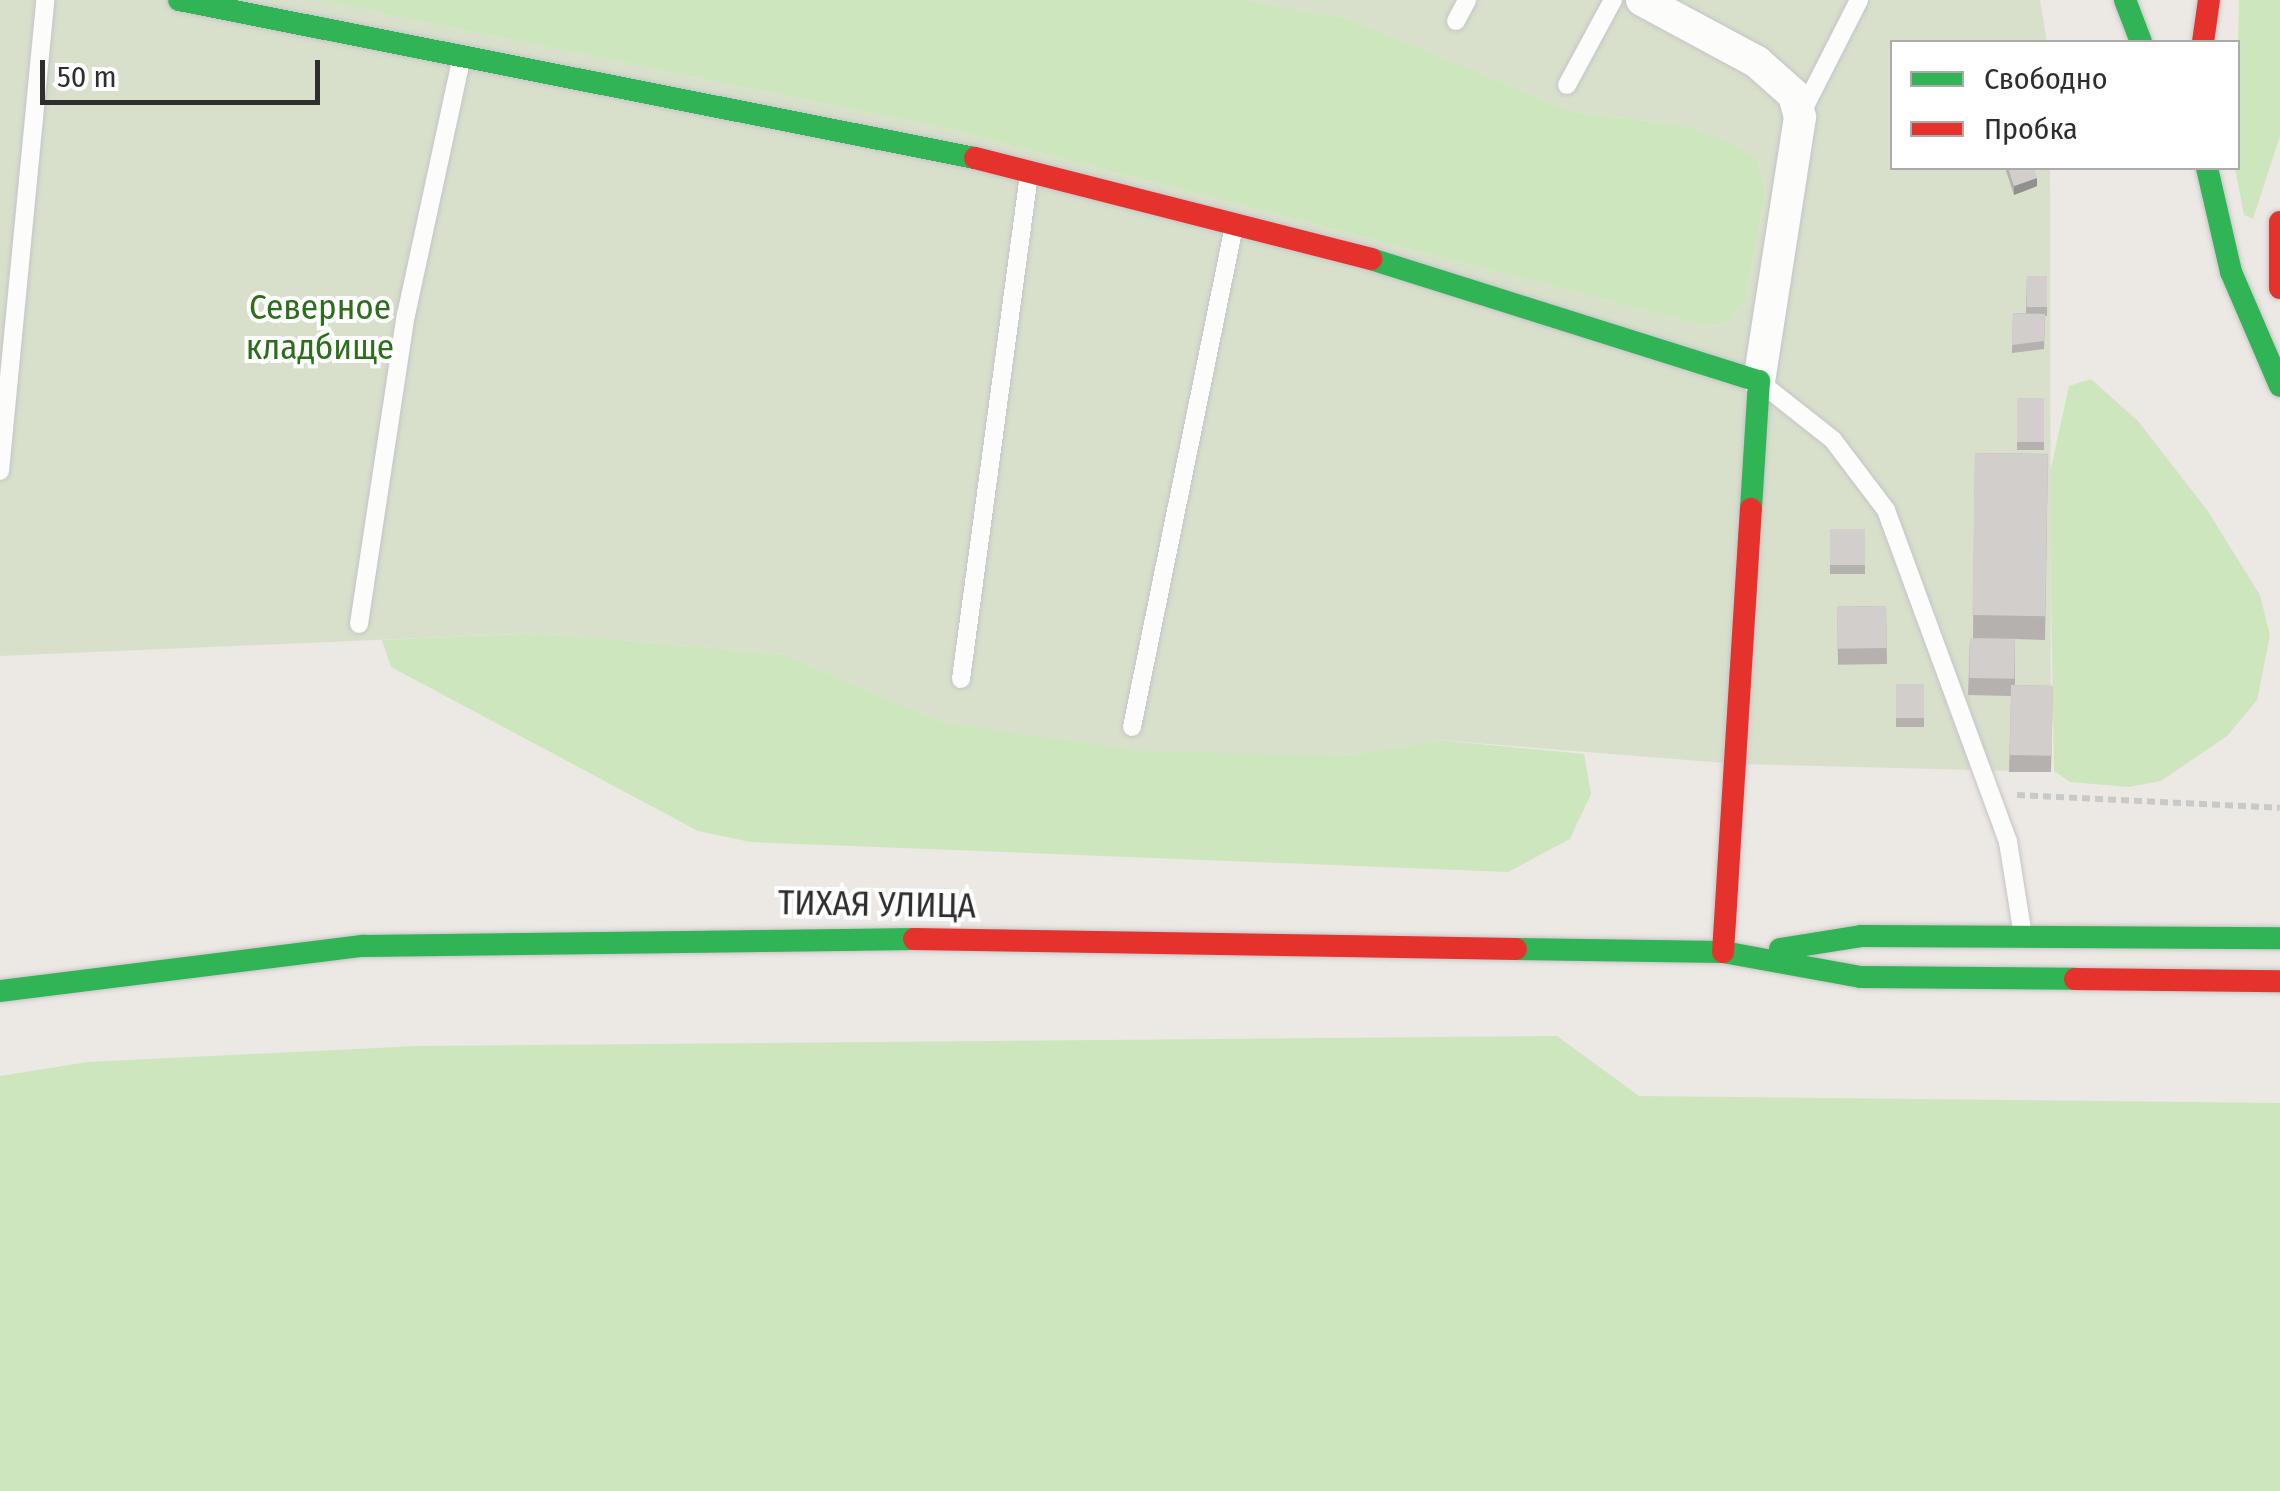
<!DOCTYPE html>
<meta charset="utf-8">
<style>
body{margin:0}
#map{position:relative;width:2280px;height:1491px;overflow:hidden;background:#ece8e4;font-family:"Fira Sans Condensed",sans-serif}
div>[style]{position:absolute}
.green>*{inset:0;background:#cee6be}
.cemetery>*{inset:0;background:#d8e0cc}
.path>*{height:6px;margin-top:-3px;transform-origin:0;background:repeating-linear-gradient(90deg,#c9c9c8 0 8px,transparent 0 13px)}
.roads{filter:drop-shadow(0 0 2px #c5c4c5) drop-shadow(0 0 2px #c5c4c5)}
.lane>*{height:18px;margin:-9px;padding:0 9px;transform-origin:9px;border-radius:9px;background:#fcfcfb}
.street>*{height:32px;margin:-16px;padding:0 16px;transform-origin:16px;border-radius:16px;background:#fcfcfb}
.fast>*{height:22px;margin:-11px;padding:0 11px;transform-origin:11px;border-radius:11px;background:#30b455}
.jam>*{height:22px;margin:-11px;padding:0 11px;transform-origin:11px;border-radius:11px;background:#e5322d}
.wall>*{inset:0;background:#b4b1af;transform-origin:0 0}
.shaded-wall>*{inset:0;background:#92908e}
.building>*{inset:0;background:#d1cecb;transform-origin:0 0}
span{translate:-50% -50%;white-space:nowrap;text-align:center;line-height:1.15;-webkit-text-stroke:8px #fff;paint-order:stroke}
.park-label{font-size:35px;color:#2c6e1b}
.street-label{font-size:35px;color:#2e2e2e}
.legend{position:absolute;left:1890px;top:40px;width:350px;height:130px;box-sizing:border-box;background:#fff;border:2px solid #ababab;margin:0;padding:12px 18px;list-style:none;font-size:30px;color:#2e2e2e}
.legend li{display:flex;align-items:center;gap:20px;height:50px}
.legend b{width:50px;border:2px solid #ababab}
.scale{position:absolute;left:40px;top:60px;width:280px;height:45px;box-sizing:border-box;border:5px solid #2e2e2e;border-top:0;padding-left:12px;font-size:30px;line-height:35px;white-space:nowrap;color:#2e2e2e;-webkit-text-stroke:8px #fff;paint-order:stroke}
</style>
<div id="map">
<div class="green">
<div style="clip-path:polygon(316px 0,1248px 0,1351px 19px,1574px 112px,1683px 125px,1733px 142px,1757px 159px,1766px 190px,1746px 298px,1728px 322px,1708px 327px,956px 131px)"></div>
<div style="clip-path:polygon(2239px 0,2280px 0,2280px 136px,2253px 219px,2244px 215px,2235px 168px)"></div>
<div style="clip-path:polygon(2091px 379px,2138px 421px,2207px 510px,2260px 595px,2270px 635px,2257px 700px,2227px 736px,2161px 781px,2129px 787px,2070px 782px,2054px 771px,2049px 477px,2069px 386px)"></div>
<div style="clip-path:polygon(540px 633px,783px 654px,945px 723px,1343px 756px,1437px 740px,1584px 754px,1591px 794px,1570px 839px,1508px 872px,750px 842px,698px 831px,391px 667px,382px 640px)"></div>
<div style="clip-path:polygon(1557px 1036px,1639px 1096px,2280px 1103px,2280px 1491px,0 1491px,0 1076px,88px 1062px,417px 1046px)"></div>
</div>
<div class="cemetery">
<div style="clip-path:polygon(0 0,316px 0,956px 131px,1708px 327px,1728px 322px,1746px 298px,1766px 190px,1757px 159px,1733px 142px,1683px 125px,1574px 112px,1351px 19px,1248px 0,2040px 0,2047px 42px,1892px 42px,1892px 168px,2050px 168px,2051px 772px,1737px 764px,1437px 740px,1343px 756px,1142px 751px,945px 723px,783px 654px,540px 633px,0 656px)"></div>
</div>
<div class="path">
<div style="left:2017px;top:795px;width:263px;rotate:2.8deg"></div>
</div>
<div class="roads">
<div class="lane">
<div style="left:1456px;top:21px;width:24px;rotate:-62deg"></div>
<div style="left:1567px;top:85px;width:97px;rotate:-61.6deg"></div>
<div style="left:1800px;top:116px;width:130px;rotate:-63deg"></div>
<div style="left:1766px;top:387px;width:85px;rotate:38.3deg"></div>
<div style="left:1833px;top:440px;width:88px;rotate:52.9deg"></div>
<div style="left:1886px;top:510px;width:354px;rotate:69.8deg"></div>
<div style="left:2008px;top:842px;width:95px;rotate:80.9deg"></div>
<div style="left:0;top:471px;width:473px;rotate:-84.5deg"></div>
<div style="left:359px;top:624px;width:313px;rotate:-81.4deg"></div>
<div style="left:406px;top:315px;width:261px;rotate:-77.8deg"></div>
<div style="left:961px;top:679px;width:509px;rotate:-82.32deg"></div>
<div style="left:1132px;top:727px;width:506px;rotate:-78.49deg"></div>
</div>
<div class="street">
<div style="left:1642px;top:0;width:131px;rotate:28.3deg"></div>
<div style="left:1757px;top:62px;width:50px;rotate:41.7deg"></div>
<div style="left:1794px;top:95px;width:23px;rotate:75deg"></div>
<div style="left:1800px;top:117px;width:267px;rotate:98.8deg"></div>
</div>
<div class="fast">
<div style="left:179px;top:0;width:812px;rotate:11.23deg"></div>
<div style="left:2125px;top:0;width:45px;rotate:69.1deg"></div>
<div style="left:2207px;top:168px;width:107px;rotate:77deg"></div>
<div style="left:2231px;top:272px;width:124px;rotate:66.7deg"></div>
<div style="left:1371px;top:259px;width:407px;rotate:17.5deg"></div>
<div style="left:1759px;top:381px;width:128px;rotate:93.6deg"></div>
<div style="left:1516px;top:949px;width:207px;rotate:0.8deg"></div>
<div style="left:1723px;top:952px;width:140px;rotate:10.3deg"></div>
<div style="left:1861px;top:977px;width:214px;rotate:0.5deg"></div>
<div style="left:1780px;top:949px;width:82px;rotate:-9.1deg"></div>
<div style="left:1861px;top:936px;width:419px;rotate:0.3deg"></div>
<div style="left:0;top:991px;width:366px;rotate:-7.1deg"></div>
<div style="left:363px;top:946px;width:551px;rotate:-0.73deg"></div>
</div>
<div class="jam">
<div style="left:2203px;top:42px;width:42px;rotate:-81.9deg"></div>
<div style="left:975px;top:158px;width:409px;rotate:14.3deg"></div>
<div style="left:2280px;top:222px;width:66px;rotate:90deg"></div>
<div style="left:914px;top:939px;width:602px;rotate:0.95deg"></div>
<div style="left:1723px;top:952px;width:444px;rotate:-86.4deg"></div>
<div style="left:2075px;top:979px;width:205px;rotate:0.6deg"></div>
</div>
</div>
<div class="wall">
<div style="clip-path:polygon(2005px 168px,2034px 168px,2037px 186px,2014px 195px)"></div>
<div style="clip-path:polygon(2027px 276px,2047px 276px,2047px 316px,2045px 316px,2044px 349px,2012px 353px,2013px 313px,2026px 313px)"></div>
<div style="left:2017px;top:398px;width:27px;height:52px"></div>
<div style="clip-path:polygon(1975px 453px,2048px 454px,2045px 640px,2015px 639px,2015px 685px,2053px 686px,2051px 772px,2009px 772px,2011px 696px,1968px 695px,1970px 638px,1973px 638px)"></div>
<div style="left:1865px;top:529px;width:45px;height:35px;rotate:90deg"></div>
<div style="left:1886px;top:606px;width:58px;height:49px;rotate:89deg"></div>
<div style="left:1896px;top:684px;width:28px;height:43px"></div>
</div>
<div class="shaded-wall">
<div style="clip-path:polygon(2037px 178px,2037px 186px,2014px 195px,2014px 186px)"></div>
</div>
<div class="building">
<div style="clip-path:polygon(2008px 168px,2034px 168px,2037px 178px,2014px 186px)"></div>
<div style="left:2027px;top:276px;width:20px;height:31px"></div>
<div style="clip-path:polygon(2013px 313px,2045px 314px,2044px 341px,2012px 345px)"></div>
<div style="left:2017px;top:398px;width:27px;height:44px"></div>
<div style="left:1975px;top:453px;width:73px;height:162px;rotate:1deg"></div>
<div style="left:1865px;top:529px;width:36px;height:35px;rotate:90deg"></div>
<div style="left:1886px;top:606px;width:42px;height:49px;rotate:89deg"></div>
<div style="left:1970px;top:638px;width:45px;height:40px;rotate:1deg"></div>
<div style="left:1896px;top:684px;width:28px;height:34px"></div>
<div style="left:2011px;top:685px;width:42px;height:70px;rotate:1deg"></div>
</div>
<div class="park-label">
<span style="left:320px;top:327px">Северное<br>кладбище</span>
</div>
<div class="street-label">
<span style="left:877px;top:904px;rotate:1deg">ТИХАЯ УЛИЦА</span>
</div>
<ul class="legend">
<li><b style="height:12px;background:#30b455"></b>Свободно</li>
<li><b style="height:12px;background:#e5322d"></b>Пробка</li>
</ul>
<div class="scale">50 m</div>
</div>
